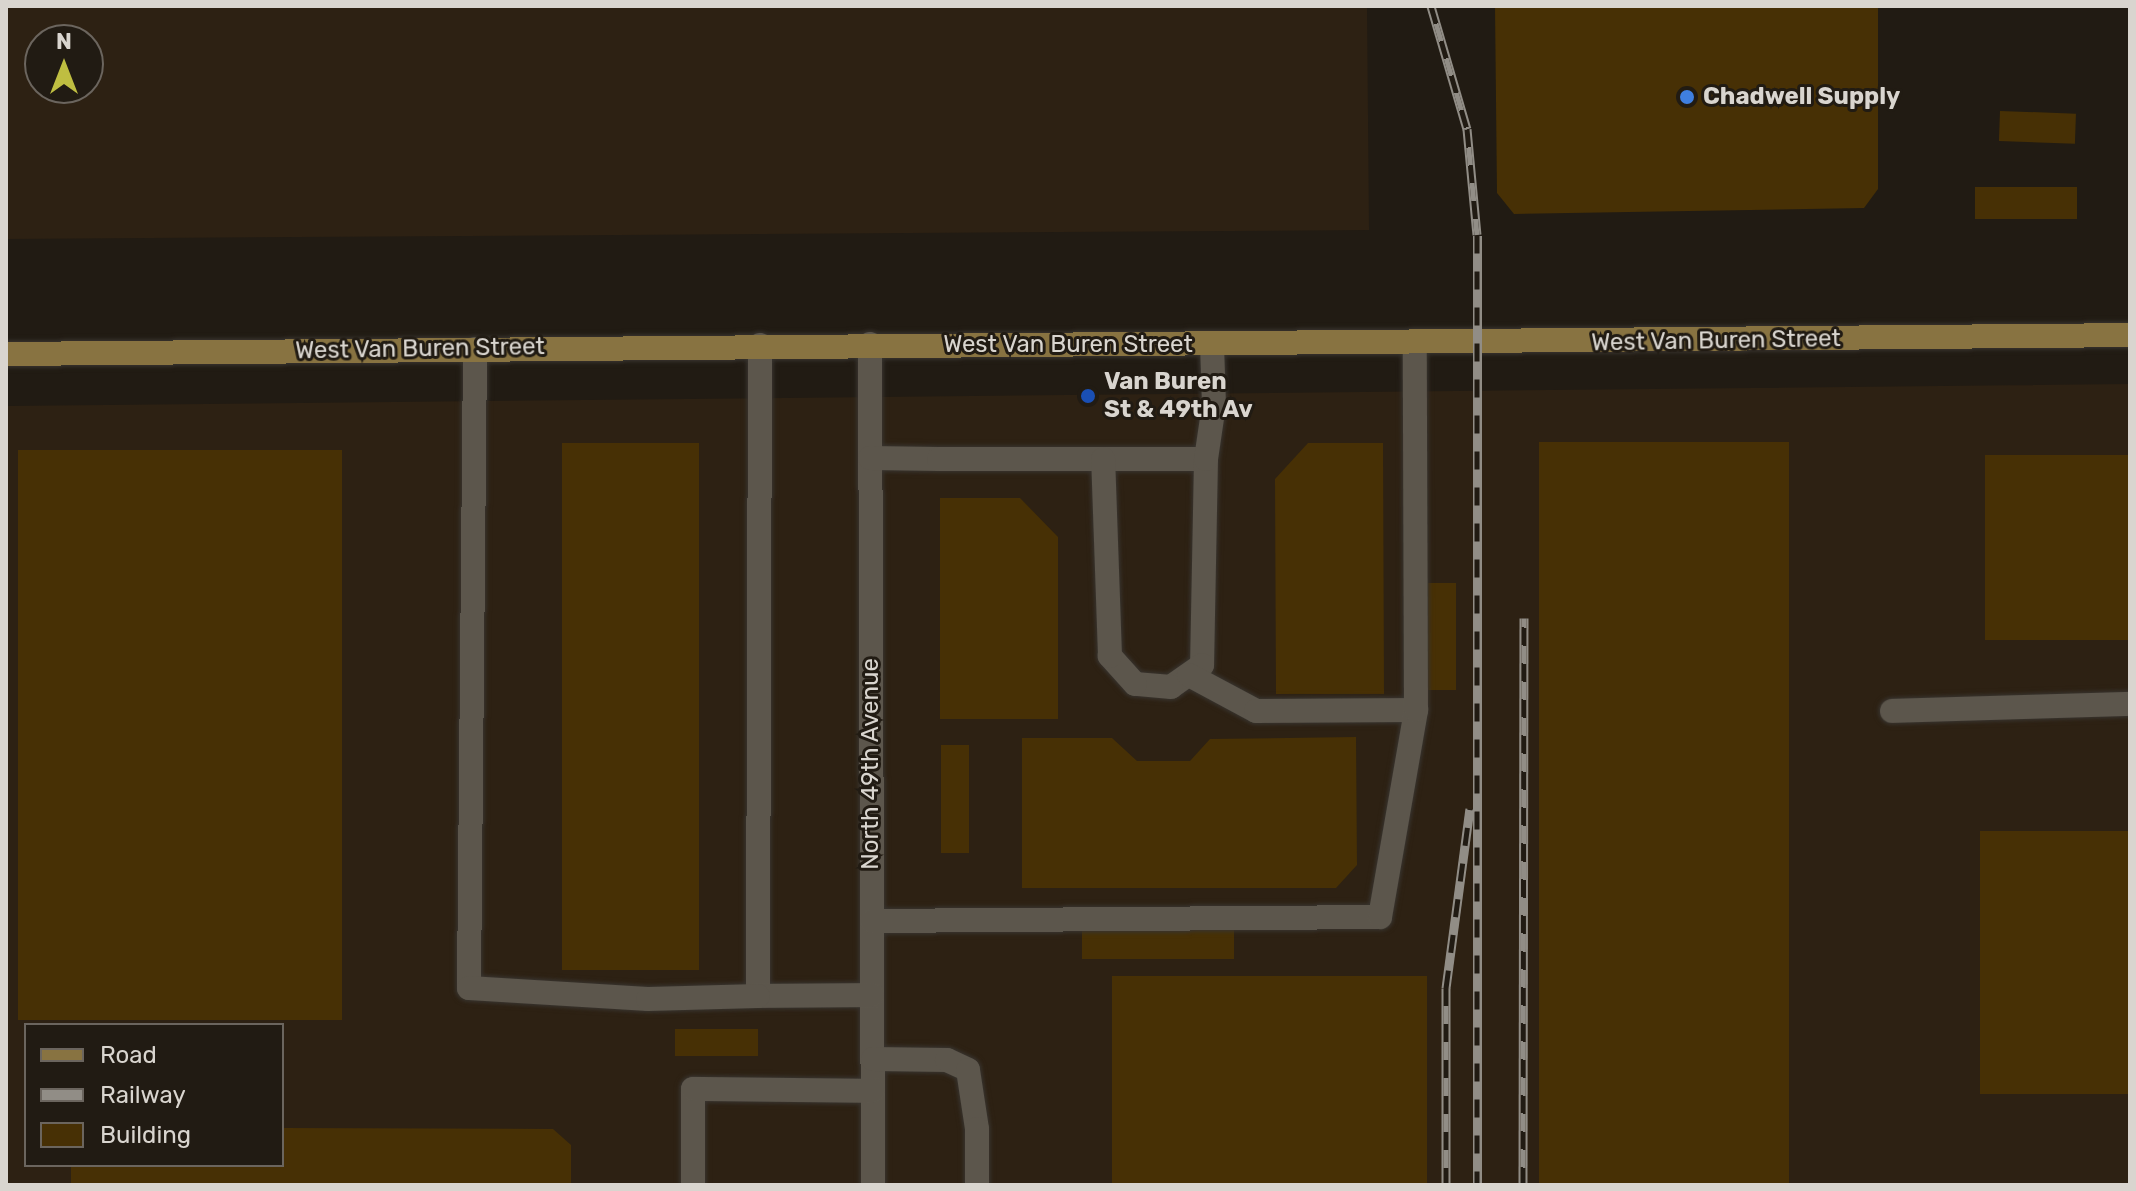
<!DOCTYPE html>
<style>
body{margin:0}
#map{position:relative;width:2136px;height:1191px;overflow:hidden;background:#211b13;font-family:Rubik,sans-serif}
div>[style]{position:absolute}
.industrial>*{inset:0;background:#2d2113}
.building>*{inset:0;background:#473005;transform-origin:0 0}
.roads{filter:drop-shadow(0 0 2px #38342f) drop-shadow(0 0 2px #38342f)}
.minor>*{height:24px;margin:-12px;padding:0 12px;transform-origin:12px;border-radius:12px;background:#5c564c}
.major>*{height:24px;margin:-12px;padding:0 12px;transform-origin:12px;border-radius:12px;background:#887341}
.rail>*{height:9px;margin-top:-4.5px;transform-origin:0;background:repeating-linear-gradient(90deg,#211b13 0 18px,#918d86 0 36px);box-sizing:border-box;border-block:2px solid #918d86}
.dots>*{width:22px;height:22px;translate:-50% -50%;box-sizing:border-box;border:4px solid #211b13;border-radius:50%}
span{translate:-50% -50%;white-space:nowrap;text-align:center;line-height:1.15;-webkit-text-stroke:6px #211b13;paint-order:stroke}
.poi-label{font-size:24px;color:#d9d5cf;font-weight:700}
.left{translate:0 -50%;text-align:left}
.street-label{font-size:24px;color:#d9d5cf}
.frame{position:absolute;inset:0;border:8px solid #d9d5cf;pointer-events:none}
.legend{position:absolute;left:24px;top:1023px;width:260px;height:144px;box-sizing:border-box;background:#211b13;border:2px solid #6b655e;margin:0;padding:10px 14px;list-style:none;font-size:24px;color:#d9d5cf}
.legend li{display:flex;align-items:center;gap:16px;height:40px}
.legend b{width:40px;border:2px solid #6b655e}
.north{position:absolute;left:24px;top:24px;width:80px;height:80px;box-sizing:border-box;background:#211b13;border:2px solid #6b655e;border-radius:50%;rotate:0deg;font-size:22px;font-weight:700;line-height:32px;text-align:center;color:#d9d5cf}
.north::after{content:'';display:block;margin:auto;width:28px;height:36px;background:#bfbe41;clip-path:polygon(50% 0,100% 100%,50% 72%,0 100%)}
</style>
<div id="map">
<div class="industrial">
<div style="clip-path:polygon(evenodd,6px 6px,1367px 6px,1369px 230px,6px 239px,6px 6px,40px 40px,88px 40px,88px 88px,40px 88px,40px 40px)"></div>
<div style="clip-path:polygon(evenodd,2130px 384px,2130px 1185px,6px 1185px,6px 406px,2130px 384px,26px 1025px,282px 1025px,282px 1165px,26px 1165px,26px 1025px)"></div>
</div>
<div class="building">
<div style="clip-path:polygon(1495px 6px,1878px 6px,1878px 189px,1864px 208px,1514px 214px,1497px 193px)"></div>
<div style="left:2000px;top:111px;width:76px;height:30px;rotate:2deg"></div>
<div style="left:2077px;top:187px;width:32px;height:102px;rotate:90deg"></div>
<div style="left:1539px;top:442px;width:250px;height:743px"></div>
<div style="left:562px;top:443px;width:137px;height:527px"></div>
<div style="clip-path:polygon(1308px 443px,1383px 443px,1384px 694px,1276px 694px,1275px 479px)"></div>
<div style="left:18px;top:450px;width:324px;height:570px"></div>
<div style="left:1985px;top:455px;width:145px;height:185px"></div>
<div style="clip-path:polygon(940px 498px,1020px 498px,1058px 537px,1058px 719px,940px 719px)"></div>
<div style="left:1428px;top:583px;width:28px;height:107px"></div>
<div style="clip-path:polygon(1356px 737px,1357px 865px,1336px 888px,1022px 888px,1022px 738px,1112px 738px,1137px 761px,1190px 761px,1210px 739px)"></div>
<div style="left:941px;top:745px;width:28px;height:108px"></div>
<div style="left:1980px;top:831px;width:150px;height:263px"></div>
<div style="left:1234px;top:930px;width:29px;height:152px;rotate:90deg"></div>
<div style="left:1112px;top:976px;width:315px;height:209px"></div>
<div style="left:675px;top:1029px;width:83px;height:27px"></div>
<div style="clip-path:polygon(282px 1128px,553px 1129px,571px 1145px,571px 1185px,71px 1185px,71px 1165px,282px 1165px)"></div>
</div>
<div class="roads">
<div class="minor">
<div style="left:870px;top:344px;width:841px;rotate:89.8deg"></div>
<div style="left:760px;top:345px;width:651px;rotate:90.18deg"></div>
<div style="left:758px;top:996px;width:114px;rotate:-0.5deg"></div>
<div style="left:475px;top:349px;width:639px;rotate:90.54deg"></div>
<div style="left:469px;top:988px;width:179px;rotate:3.5deg"></div>
<div style="left:648px;top:999px;width:110px;rotate:-1.6deg"></div>
<div style="left:870px;top:458px;width:69px;rotate:0.8deg"></div>
<div style="left:939px;top:459px;width:267px"></div>
<div style="left:1206px;top:459px;width:206px;rotate:91.1deg"></div>
<div style="left:1202px;top:665px;width:38px;rotate:145deg"></div>
<div style="left:1171px;top:687px;width:36px;rotate:-175deg"></div>
<div style="left:1135px;top:684px;width:38px;rotate:-132deg"></div>
<div style="left:1110px;top:656px;width:197px;rotate:-92deg"></div>
<div style="left:1206px;top:459px;width:55px;rotate:-81.6deg"></div>
<div style="left:1214px;top:405px;width:60px;rotate:-91.9deg"></div>
<div style="left:1189px;top:675px;width:76px;rotate:28.2deg"></div>
<div style="left:1256px;top:711px;width:160px;rotate:-0.4deg"></div>
<div style="left:1892px;top:711px;width:238px;rotate:-1.7deg"></div>
<div style="left:872px;top:921px;width:508px;rotate:-0.45deg"></div>
<div style="left:1380px;top:917px;width:210px;rotate:-80.1deg"></div>
<div style="left:1416px;top:710px;width:365px;rotate:-90.2deg"></div>
<div style="left:873px;top:1059px;width:74px;rotate:0.8deg"></div>
<div style="left:947px;top:1060px;width:23px;rotate:25deg"></div>
<div style="left:968px;top:1070px;width:60px;rotate:81.3deg"></div>
<div style="left:977px;top:1129px;width:56px;rotate:90deg"></div>
<div style="left:693px;top:1185px;width:96px;rotate:-90deg"></div>
<div style="left:693px;top:1089px;width:180px;rotate:0.6deg"></div>
</div>
<div class="major">
<div style="left:6px;top:354px;width:2124px;rotate:-0.51deg"></div>
</div>
</div>
<div class="rail">
<div style="left:1431px;top:6px;width:128px;rotate:73.7deg"></div>
<div style="left:1467px;top:129px;width:106px;rotate:84.6deg"></div>
<div style="left:1477px;top:235px;width:950px;rotate:90deg"></div>
<div style="left:1446px;top:1185px;width:197px;rotate:-90deg"></div>
<div style="left:1446px;top:988px;width:181px;rotate:-82.4deg"></div>
<div style="left:1523px;top:1185px;width:567px;rotate:-89.9deg"></div>
</div>
<div class="dots">
<div style="left:1687px;top:97px;background:#3f7fe0"></div>
<div style="left:1088px;top:396px;background:#1a4fb4"></div>
</div>
<div class="poi-label">
<span class="left" style="left:1703px;top:97px">Chadwell Supply</span>
<span class="left" style="left:1104px;top:396px">Van Buren<br>St &amp; 49th Av</span>
</div>
<div class="street-label">
<span style="left:1716px;top:341px;rotate:-1deg">West Van Buren Street</span>
<span style="left:1068px;top:345px">West Van Buren Street</span>
<span style="left:420px;top:349px;rotate:-1deg">West Van Buren Street</span>
<span style="left:871px;top:764px;rotate:-90deg">North 49th Avenue</span>
</div>
<div class="frame"></div>
<ul class="legend">
<li><b style="height:10px;background:#887341"></b>Road</li>
<li><b style="height:10px;background:#918d86"></b>Railway</li>
<li><b style="height:22px;background:#473005"></b>Building</li>
</ul>
<div class="north">N</div>
</div>
